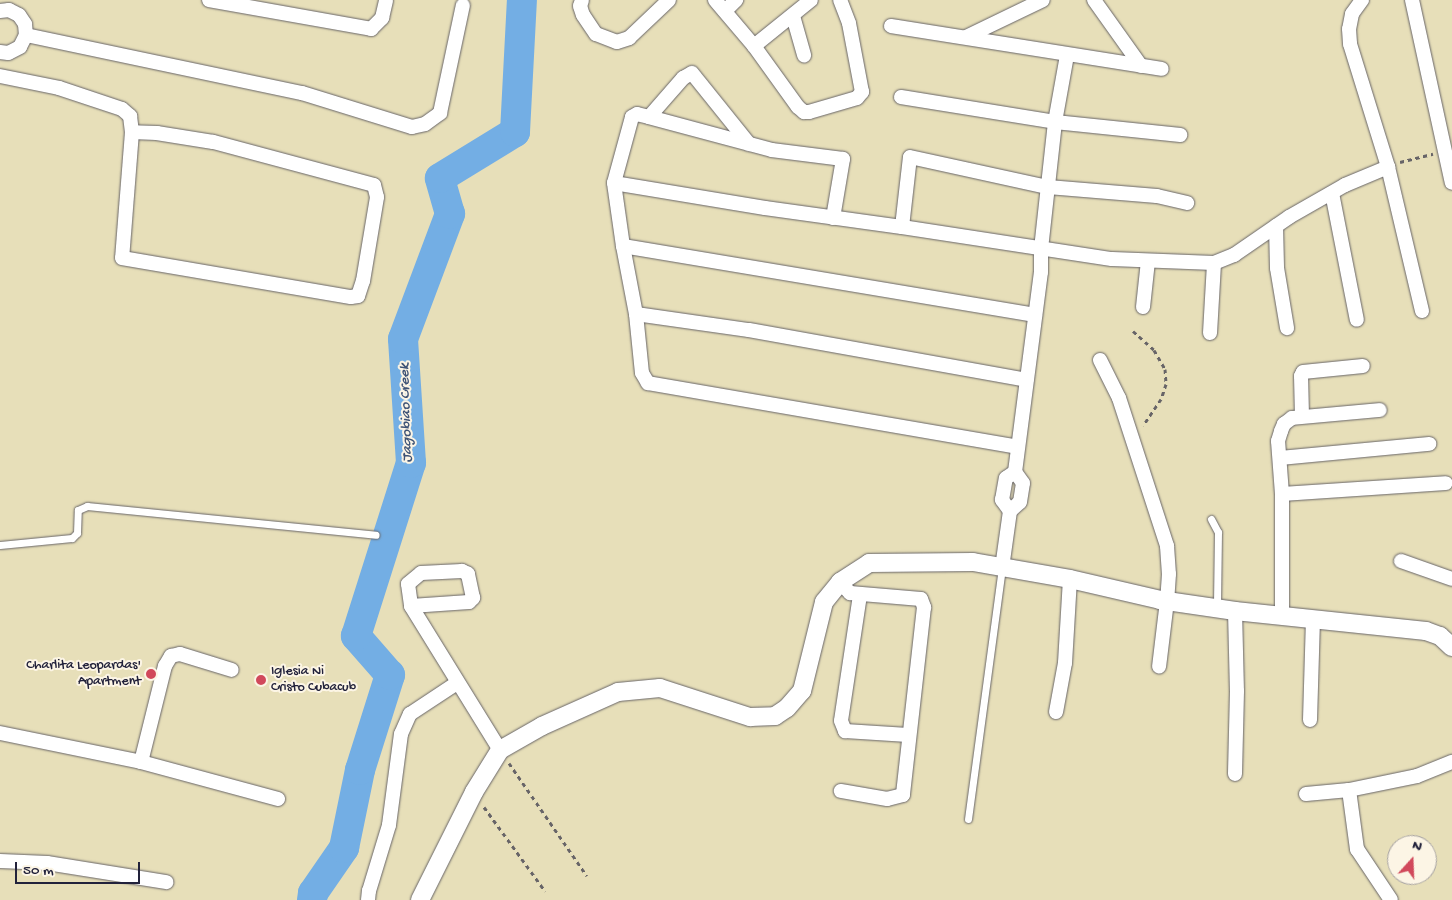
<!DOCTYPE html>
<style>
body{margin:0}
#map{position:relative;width:1452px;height:900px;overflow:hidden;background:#e7dfb9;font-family:"Gochi Hand",sans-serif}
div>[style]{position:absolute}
.river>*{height:30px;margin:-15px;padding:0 15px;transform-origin:15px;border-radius:15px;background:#73aee4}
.path>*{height:3px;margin-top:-1.5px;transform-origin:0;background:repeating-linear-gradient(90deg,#676467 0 4px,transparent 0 8px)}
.roads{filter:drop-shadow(0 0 1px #676467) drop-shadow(0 0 1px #676467)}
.service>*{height:7px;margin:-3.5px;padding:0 3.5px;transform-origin:3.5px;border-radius:3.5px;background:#fff}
.minor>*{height:14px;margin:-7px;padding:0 7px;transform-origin:7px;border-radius:7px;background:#fff}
.tertiary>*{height:18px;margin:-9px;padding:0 9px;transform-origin:9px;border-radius:9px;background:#fff}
.dots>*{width:14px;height:14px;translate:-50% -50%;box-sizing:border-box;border:2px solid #fcf5e5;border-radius:50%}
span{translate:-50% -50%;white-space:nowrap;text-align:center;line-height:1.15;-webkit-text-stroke:4px #fcf5e5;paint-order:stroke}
.poi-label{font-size:14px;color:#22223b}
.right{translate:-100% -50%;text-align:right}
.left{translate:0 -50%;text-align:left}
.water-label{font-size:15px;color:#3e5376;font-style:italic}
.north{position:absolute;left:1387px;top:835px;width:50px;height:50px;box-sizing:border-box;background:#fcf5e5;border:1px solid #a5a1a1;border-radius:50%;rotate:20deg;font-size:14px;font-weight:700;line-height:20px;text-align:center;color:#22223b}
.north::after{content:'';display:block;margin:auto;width:18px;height:22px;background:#d1495b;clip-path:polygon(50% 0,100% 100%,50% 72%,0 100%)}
.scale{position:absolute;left:15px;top:862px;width:125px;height:22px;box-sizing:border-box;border:2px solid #22223b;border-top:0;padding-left:6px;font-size:15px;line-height:18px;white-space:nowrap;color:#22223b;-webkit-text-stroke:4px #fcf5e5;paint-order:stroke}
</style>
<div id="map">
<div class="river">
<div style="left:312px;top:900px;width:7px;rotate:-82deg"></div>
<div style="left:313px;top:893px;width:55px;rotate:-55.4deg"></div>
<div style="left:344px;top:848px;width:80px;rotate:-78.4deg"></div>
<div style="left:360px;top:770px;width:100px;rotate:-72.5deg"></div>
<div style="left:390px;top:675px;width:52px;rotate:-131.1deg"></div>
<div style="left:356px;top:636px;width:182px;rotate:-72.4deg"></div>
<div style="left:411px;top:463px;width:124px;rotate:-93.7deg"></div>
<div style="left:403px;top:339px;width:134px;rotate:-69.4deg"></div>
<div style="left:450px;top:214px;width:37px;rotate:-106deg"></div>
<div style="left:440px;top:178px;width:88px;rotate:-31.5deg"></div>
<div style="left:515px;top:132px;width:132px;rotate:-87deg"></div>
</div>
<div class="path">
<div style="left:1400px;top:162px;width:34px;rotate:-14deg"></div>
<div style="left:1133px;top:331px;width:28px;rotate:42deg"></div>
<div style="left:1154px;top:350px;width:22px;rotate:60deg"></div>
<div style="left:1165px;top:369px;width:15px;rotate:86deg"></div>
<div style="left:1166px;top:384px;width:16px;rotate:108deg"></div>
<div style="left:1161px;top:399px;width:32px;rotate:124deg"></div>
<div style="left:509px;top:763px;width:137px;rotate:55.4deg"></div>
<div style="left:484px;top:807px;width:104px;rotate:54deg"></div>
</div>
<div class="roads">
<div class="service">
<div style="left:1211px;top:519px;width:15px;rotate:62deg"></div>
<div style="left:1218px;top:532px;width:76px;rotate:90.8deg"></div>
<div style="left:0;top:545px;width:72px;rotate:-5.6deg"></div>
<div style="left:72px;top:538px;width:7px;rotate:-45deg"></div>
<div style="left:77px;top:533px;width:23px;rotate:-88deg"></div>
<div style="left:78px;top:510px;width:10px;rotate:-24deg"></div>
<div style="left:87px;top:506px;width:290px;rotate:5.7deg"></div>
<div style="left:968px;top:819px;width:253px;rotate:-82.3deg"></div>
</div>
<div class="minor">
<div style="left:209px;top:0;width:165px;rotate:10.1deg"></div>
<div style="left:371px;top:29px;width:16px;rotate:-45deg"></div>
<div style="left:382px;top:18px;width:18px;rotate:-77deg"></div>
<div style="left:582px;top:0;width:6px;rotate:108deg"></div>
<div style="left:580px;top:6px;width:9px;rotate:72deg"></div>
<div style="left:583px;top:15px;width:23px;rotate:56deg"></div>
<div style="left:596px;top:34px;width:22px;rotate:21deg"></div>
<div style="left:617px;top:42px;width:13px;rotate:-18deg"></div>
<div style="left:629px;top:38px;width:55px;rotate:-43.5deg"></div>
<div style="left:715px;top:0;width:60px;rotate:49.7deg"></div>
<div style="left:754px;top:46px;width:75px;rotate:54.2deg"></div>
<div style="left:798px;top:107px;width:8px;rotate:40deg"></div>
<div style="left:804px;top:112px;width:5px"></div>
<div style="left:809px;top:112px;width:50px;rotate:-16.3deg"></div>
<div style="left:857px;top:98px;width:8px;rotate:-50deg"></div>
<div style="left:862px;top:92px;width:70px;rotate:-100.7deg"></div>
<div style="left:849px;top:23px;width:25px;rotate:-111deg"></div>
<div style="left:1094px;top:0;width:81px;rotate:54.5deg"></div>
<div style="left:1362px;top:0;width:17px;rotate:126deg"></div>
<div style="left:1352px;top:14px;width:15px;rotate:101deg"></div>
<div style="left:1349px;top:29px;width:15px;rotate:86deg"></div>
<div style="left:1350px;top:44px;width:129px;rotate:72.8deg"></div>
<div style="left:1388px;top:167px;width:148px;rotate:76.7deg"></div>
<div style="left:1412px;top:0;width:187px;rotate:77.7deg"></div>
<div style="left:0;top:11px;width:9px;rotate:-6deg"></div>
<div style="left:9px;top:10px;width:11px;rotate:27deg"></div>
<div style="left:19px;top:15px;width:11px;rotate:56deg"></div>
<div style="left:25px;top:24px;width:11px;rotate:85deg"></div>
<div style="left:26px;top:35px;width:13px;rotate:117deg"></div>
<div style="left:20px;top:47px;width:13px;rotate:153deg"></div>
<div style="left:8px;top:53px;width:8px;rotate:-173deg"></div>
<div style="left:725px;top:11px;width:16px;rotate:-45deg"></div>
<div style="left:793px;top:16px;width:41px;rotate:74.2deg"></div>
<div style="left:891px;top:26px;width:274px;rotate:9deg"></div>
<div style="left:26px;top:35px;width:282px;rotate:11.9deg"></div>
<div style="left:302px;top:93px;width:115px;rotate:17.2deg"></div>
<div style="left:412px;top:127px;width:13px;rotate:-13deg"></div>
<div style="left:425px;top:124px;width:19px;rotate:-36deg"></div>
<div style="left:440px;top:113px;width:110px;rotate:-78deg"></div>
<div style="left:966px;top:37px;width:85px;rotate:-25.7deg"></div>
<div style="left:754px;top:46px;width:73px;rotate:-38.9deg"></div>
<div style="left:0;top:76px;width:60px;rotate:11.5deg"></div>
<div style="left:59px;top:88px;width:66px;rotate:18.4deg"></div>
<div style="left:122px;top:109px;width:11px;rotate:41deg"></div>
<div style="left:130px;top:116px;width:16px;rotate:83deg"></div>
<div style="left:132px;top:132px;width:126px;rotate:94.5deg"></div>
<div style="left:122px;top:258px;width:232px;rotate:9.7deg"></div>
<div style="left:351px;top:297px;width:7px;rotate:-8deg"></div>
<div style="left:358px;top:296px;width:16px;rotate:-72deg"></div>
<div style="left:363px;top:281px;width:85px;rotate:-80.5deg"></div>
<div style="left:377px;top:197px;width:12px;rotate:-104deg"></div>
<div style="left:374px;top:185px;width:167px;rotate:-165deg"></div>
<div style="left:213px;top:142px;width:57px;rotate:-170.9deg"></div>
<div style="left:157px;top:133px;width:25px;rotate:-178deg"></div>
<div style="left:901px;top:97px;width:156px;rotate:9.2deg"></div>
<div style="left:1055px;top:122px;width:126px;rotate:5.9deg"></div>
<div style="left:649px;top:117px;width:52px;rotate:-48.9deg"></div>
<div style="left:683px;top:78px;width:10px;rotate:-29deg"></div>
<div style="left:692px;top:73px;width:91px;rotate:51.2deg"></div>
<div style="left:614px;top:183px;width:153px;rotate:9.4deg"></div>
<div style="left:765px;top:208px;width:138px;rotate:7.9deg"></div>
<div style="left:902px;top:227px;width:212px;rotate:8.7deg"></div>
<div style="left:1112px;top:259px;width:102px;rotate:2.2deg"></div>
<div style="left:1214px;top:263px;width:22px;rotate:-22deg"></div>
<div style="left:1234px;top:255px;width:67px;rotate:-34.6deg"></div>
<div style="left:1289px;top:217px;width:64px;rotate:-29.7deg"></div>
<div style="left:1345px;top:185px;width:47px;rotate:-22.7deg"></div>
<div style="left:1332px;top:193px;width:129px;rotate:78.9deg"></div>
<div style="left:833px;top:218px;width:60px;rotate:-80.4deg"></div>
<div style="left:843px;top:159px;width:72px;rotate:-172.8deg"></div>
<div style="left:772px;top:150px;width:127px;rotate:-165deg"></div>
<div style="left:649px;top:117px;width:12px;rotate:-166deg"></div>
<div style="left:637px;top:114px;width:6px;rotate:149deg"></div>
<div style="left:632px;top:117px;width:68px;rotate:105.3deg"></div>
<div style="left:614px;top:183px;width:64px;rotate:81.9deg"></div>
<div style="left:623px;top:246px;width:69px;rotate:79.2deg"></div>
<div style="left:636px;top:314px;width:59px;rotate:84.2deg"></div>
<div style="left:642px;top:373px;width:12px;rotate:59deg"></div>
<div style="left:648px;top:383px;width:375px;rotate:9.8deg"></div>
<div style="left:1276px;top:226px;width:42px;rotate:88.6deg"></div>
<div style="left:1277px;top:268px;width:61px;rotate:80.5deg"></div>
<div style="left:902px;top:227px;width:70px;rotate:-83.5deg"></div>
<div style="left:910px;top:157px;width:141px;rotate:12.3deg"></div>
<div style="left:1048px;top:187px;width:109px;rotate:4.7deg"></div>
<div style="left:1157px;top:196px;width:31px;rotate:13deg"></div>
<div style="left:623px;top:246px;width:418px;rotate:9.5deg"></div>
<div style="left:1143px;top:307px;width:46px;rotate:-83.8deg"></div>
<div style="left:636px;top:314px;width:114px;rotate:8.1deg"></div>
<div style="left:749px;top:330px;width:282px;rotate:10.2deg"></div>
<div style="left:1210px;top:333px;width:70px;rotate:-86.7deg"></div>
<div style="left:1100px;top:360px;width:42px;rotate:63.4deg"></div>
<div style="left:1119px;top:398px;width:156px;rotate:72deg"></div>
<div style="left:1167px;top:546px;width:28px;rotate:86deg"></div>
<div style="left:1169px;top:574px;width:27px;rotate:94deg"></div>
<div style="left:1167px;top:601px;width:66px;rotate:96.9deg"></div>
<div style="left:1302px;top:416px;width:40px;rotate:-91.4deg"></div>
<div style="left:1301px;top:376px;width:4px;rotate:-63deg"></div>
<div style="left:1303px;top:372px;width:60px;rotate:-5.7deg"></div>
<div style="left:1280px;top:458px;width:150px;rotate:-5.4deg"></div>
<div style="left:1282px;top:494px;width:164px;rotate:-3.8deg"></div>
<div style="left:1010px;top:511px;width:14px;rotate:-126deg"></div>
<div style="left:1002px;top:500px;width:22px;rotate:-80deg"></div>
<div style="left:1006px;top:478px;width:11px;rotate:-34deg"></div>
<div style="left:1401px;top:561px;width:54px;rotate:19.4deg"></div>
<div style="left:1002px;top:568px;width:58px;rotate:-82deg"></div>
<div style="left:1010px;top:511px;width:13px;rotate:-42deg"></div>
<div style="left:1020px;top:502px;width:19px;rotate:-81deg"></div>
<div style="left:1023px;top:483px;width:14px;rotate:-126deg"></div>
<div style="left:1015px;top:472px;width:202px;rotate:-82.6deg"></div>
<div style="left:1041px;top:272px;width:23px;rotate:-90deg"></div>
<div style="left:1041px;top:249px;width:128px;rotate:-83.7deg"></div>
<div style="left:1055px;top:122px;width:68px;rotate:-79.8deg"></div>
<div style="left:840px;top:582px;width:15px;rotate:48deg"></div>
<div style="left:850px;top:593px;width:71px;rotate:4.8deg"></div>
<div style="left:921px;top:599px;width:9px;rotate:69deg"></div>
<div style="left:924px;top:607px;width:189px;rotate:96.4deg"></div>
<div style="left:903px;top:795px;width:16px;rotate:166deg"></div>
<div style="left:887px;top:799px;width:47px;rotate:-170.1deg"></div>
<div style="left:860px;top:595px;width:127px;rotate:98.6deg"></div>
<div style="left:841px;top:721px;width:11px;rotate:68deg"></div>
<div style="left:845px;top:731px;width:63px;rotate:3.6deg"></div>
<div style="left:411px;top:606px;width:58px;rotate:-3.9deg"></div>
<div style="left:469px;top:602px;width:6px;rotate:-45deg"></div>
<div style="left:473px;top:598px;width:25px;rotate:-102deg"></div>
<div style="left:468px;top:574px;width:7px;rotate:-153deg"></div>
<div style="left:462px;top:571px;width:41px;rotate:177.2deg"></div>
<div style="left:421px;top:573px;width:17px;rotate:140deg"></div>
<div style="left:408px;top:584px;width:22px;rotate:82deg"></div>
<div style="left:411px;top:606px;width:169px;rotate:58.3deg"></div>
<div style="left:1235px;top:611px;width:80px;rotate:88.6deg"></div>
<div style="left:1237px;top:691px;width:83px;rotate:91.4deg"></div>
<div style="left:1282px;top:615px;width:121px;rotate:-90deg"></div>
<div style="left:1282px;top:494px;width:53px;rotate:-94.3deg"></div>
<div style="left:1278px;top:441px;width:10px;rotate:-73deg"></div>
<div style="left:1281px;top:431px;width:8px;rotate:-67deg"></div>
<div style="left:1284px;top:424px;width:10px;rotate:-37deg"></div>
<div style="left:1292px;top:418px;width:88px;rotate:-5.2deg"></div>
<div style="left:1056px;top:712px;width:50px;rotate:-79.6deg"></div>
<div style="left:1065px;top:663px;width:84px;rotate:-86.6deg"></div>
<div style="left:1310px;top:720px;width:101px;rotate:-88.3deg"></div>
<div style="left:0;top:733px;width:144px;rotate:11.6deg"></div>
<div style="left:141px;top:762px;width:142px;rotate:15.1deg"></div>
<div style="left:141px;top:762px;width:99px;rotate:-76deg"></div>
<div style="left:165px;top:666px;width:12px;rotate:-59deg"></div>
<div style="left:171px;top:656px;width:9px;rotate:-13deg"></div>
<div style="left:180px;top:654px;width:54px;rotate:17.1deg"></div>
<div style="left:1349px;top:790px;width:60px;rotate:82.3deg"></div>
<div style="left:1357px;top:849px;width:61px;rotate:56.3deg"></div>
<div style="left:1306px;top:794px;width:43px;rotate:-5.3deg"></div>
<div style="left:1349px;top:790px;width:69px;rotate:-11.6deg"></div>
<div style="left:1417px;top:776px;width:38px;rotate:-22deg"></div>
<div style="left:0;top:861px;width:47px;rotate:2.4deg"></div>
<div style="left:47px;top:863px;width:121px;rotate:9.1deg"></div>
<div style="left:368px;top:900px;width:9px;rotate:-84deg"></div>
<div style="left:369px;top:891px;width:69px;rotate:-73.1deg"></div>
<div style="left:389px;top:825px;width:92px;rotate:-82.5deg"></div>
<div style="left:401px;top:734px;width:22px;rotate:-66deg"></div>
<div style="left:410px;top:714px;width:56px;rotate:-33.4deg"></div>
</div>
<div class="tertiary">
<div style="left:420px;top:900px;width:121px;rotate:-63.4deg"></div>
<div style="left:474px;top:792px;width:49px;rotate:-58.2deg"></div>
<div style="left:500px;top:750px;width:48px;rotate:-29.7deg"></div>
<div style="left:542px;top:726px;width:83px;rotate:-24.1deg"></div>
<div style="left:618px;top:692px;width:42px;rotate:-5.4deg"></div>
<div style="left:660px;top:688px;width:95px;rotate:17.9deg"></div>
<div style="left:750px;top:717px;width:25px;rotate:-2deg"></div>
<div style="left:775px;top:716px;width:14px;rotate:-34deg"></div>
<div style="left:787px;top:708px;width:23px;rotate:-49deg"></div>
<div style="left:802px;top:691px;width:92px;rotate:-76.1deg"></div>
<div style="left:824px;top:602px;width:26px;rotate:-51deg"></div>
<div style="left:840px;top:582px;width:35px;rotate:-33deg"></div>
<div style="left:869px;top:563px;width:104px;rotate:-0.6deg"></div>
<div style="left:973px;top:562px;width:98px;rotate:9.9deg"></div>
<div style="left:1070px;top:579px;width:92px;rotate:13.1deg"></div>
<div style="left:1160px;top:600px;width:76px;rotate:8.3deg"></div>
<div style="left:1235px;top:611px;width:192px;rotate:6deg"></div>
<div style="left:1426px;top:631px;width:15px;rotate:20deg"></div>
<div style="left:1440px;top:636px;width:16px;rotate:43deg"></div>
</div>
</div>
<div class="dots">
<div style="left:151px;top:674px;background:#d1495b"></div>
<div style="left:261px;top:680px;background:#d1495b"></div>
</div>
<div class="poi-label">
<span class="right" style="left:141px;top:674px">Charlita Leopardas'<br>Apartment</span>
<span class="left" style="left:271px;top:680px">Iglesia Ni<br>Cristo Cubacub</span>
</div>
<div class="water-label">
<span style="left:407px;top:413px;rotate:-92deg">Jagobiao Creek</span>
</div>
<div class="north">N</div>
<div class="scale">50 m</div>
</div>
